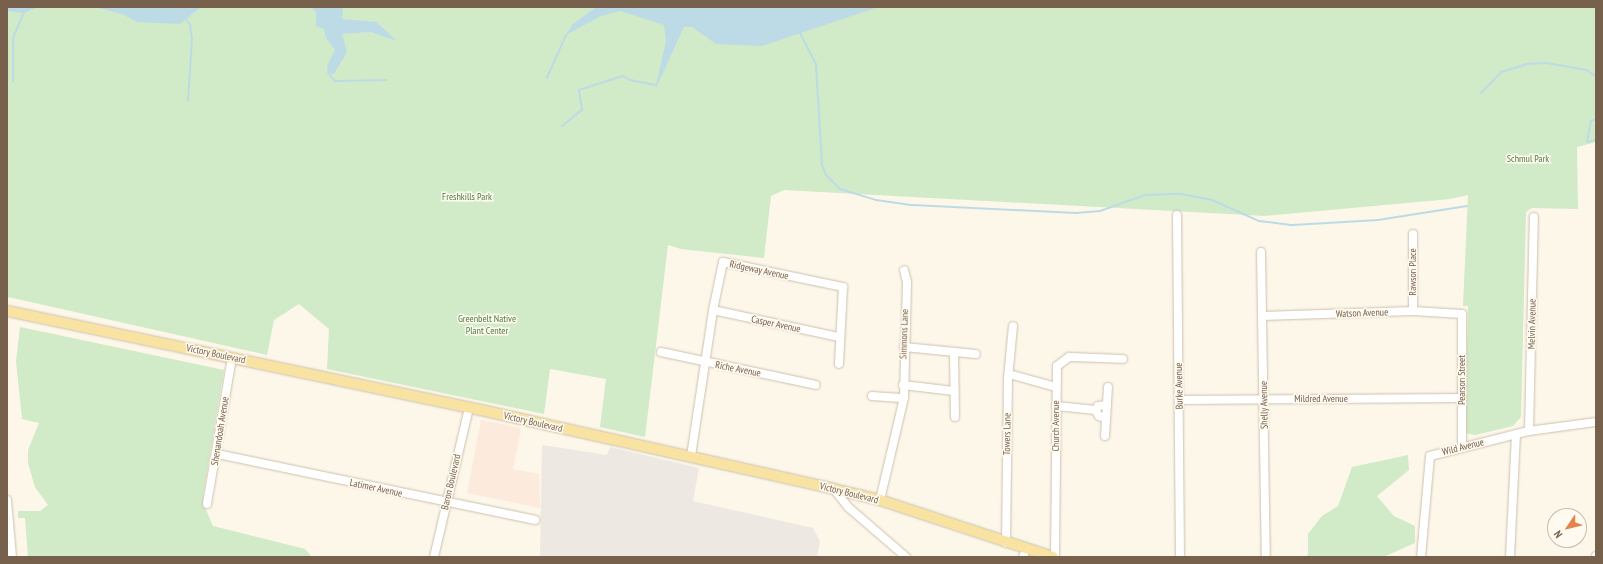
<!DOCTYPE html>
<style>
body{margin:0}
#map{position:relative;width:1603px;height:564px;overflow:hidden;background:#fcf7e9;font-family:"PT Sans Narrow",sans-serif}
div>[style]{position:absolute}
.commercial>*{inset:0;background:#fceadd}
.industrial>*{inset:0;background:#ede9e2}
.green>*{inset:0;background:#d1eac7}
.water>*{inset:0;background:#bddbe6}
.stream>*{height:2px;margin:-1px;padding:0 1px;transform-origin:1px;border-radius:1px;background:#bddbe6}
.roads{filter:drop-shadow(0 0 1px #cec0ae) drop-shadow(0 0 1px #cec0ae)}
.minor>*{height:8px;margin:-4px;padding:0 4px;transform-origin:4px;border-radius:4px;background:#fff}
.major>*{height:10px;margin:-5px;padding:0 5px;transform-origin:5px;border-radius:5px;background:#f9e3a3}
span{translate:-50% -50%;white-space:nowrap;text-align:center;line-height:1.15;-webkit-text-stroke:3px #fffaef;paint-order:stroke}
.park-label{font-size:10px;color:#4e7c44}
.street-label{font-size:10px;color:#77604c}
.frame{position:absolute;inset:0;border:8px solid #77604c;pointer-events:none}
.north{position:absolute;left:1547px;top:508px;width:40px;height:40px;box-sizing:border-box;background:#fffaef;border:1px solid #c9bcae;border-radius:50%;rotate:235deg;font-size:11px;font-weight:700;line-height:16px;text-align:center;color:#77604c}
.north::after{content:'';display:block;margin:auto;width:14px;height:18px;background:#e48250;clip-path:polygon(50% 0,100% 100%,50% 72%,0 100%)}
</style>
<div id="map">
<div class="commercial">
<div style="clip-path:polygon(481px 420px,521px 428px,513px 469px,539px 474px,540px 508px,467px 493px)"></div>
</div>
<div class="industrial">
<div style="clip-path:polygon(542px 445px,607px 455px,610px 447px,699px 468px,693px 501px,813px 528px,820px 541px,817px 557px,540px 557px)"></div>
</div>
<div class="green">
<div style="clip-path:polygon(7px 7px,1596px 7px,1596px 142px,1577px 147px,1578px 209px,1532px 208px,1526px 212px,1521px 417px,1513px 426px,1475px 435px,1465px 433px,1468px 306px,1463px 306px,1468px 195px,1450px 199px,1265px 216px,784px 190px,771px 196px,764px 258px,681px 249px,668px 245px,645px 437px,600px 427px,606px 379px,550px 369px,544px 414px,327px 369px,329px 329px,299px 304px,274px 320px,267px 355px,8px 297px)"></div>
<div style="clip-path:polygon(20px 327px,224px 370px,203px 495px,203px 503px,213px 526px,305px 549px,312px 557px,28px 557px,25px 518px,18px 518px,18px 511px,40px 511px,48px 505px,35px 487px,28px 463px,28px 450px,39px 423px,22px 419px,16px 361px)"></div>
<div style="clip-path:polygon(1408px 455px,1409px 470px,1377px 496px,1394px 516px,1415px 526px,1415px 543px,1383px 557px,1304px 557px,1308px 555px,1308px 534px,1322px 516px,1338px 506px,1352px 467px)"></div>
</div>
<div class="water">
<div style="clip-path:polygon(7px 7px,37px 7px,24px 13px,7px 11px)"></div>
<div style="clip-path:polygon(95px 7px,201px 7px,180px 24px,137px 22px,122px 14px)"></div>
<div style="clip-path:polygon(343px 7px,342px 19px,376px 22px,397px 41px,371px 32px,342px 34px,347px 52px,334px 74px,328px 73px,327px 66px,335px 50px,326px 38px,324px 29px,316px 26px,316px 12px,311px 8px)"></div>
<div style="clip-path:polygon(596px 7px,878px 7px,762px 46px,716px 44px,692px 27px,684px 27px,655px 90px,666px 41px,664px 25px,620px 11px,601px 16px,566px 35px,572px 25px)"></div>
</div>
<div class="stream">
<div style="left:185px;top:18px;width:9px;rotate:54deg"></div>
<div style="left:190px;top:25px;width:14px;rotate:82deg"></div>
<div style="left:192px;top:39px;width:62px;rotate:93.7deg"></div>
<div style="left:800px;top:33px;width:35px;rotate:63deg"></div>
<div style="left:816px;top:64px;width:101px;rotate:86.6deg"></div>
<div style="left:822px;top:165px;width:11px;rotate:68deg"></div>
<div style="left:826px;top:175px;width:20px;rotate:45deg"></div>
<div style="left:840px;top:189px;width:38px;rotate:17deg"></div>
<div style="left:876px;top:200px;width:37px;rotate:8deg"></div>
<div style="left:913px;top:205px;width:163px;rotate:2.8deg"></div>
<div style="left:1076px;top:213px;width:24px;rotate:-5deg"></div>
<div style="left:1100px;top:211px;width:48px;rotate:-19.6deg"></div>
<div style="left:1145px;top:195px;width:36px;rotate:-2deg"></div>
<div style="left:1181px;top:194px;width:32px;rotate:11deg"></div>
<div style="left:1212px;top:200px;width:51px;rotate:24.1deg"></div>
<div style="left:1259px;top:221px;width:34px;rotate:7deg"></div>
<div style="left:1293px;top:225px;width:85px;rotate:-3.4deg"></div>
<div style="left:1378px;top:220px;width:90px;rotate:-8.9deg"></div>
<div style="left:328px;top:73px;width:11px;rotate:49deg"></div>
<div style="left:335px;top:81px;width:51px;rotate:-1.1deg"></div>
<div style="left:547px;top:78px;width:47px;rotate:-66.2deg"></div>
<div style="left:13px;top:81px;width:43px;rotate:-90deg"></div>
<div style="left:13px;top:38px;width:34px;rotate:-67deg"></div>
<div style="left:1481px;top:93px;width:29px;rotate:-46deg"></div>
<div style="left:1501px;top:72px;width:27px;rotate:-17deg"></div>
<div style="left:1527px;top:64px;width:20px;rotate:-3deg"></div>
<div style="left:1547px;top:63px;width:40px;rotate:10deg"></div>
<div style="left:1586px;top:70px;width:12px;rotate:31deg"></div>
<div style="left:1596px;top:119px;width:5px;rotate:158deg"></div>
<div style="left:1591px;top:121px;width:21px;rotate:101deg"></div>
<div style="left:1587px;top:142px;width:9px;rotate:-13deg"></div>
<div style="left:562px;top:126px;width:26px;rotate:-39deg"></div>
<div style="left:582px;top:110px;width:20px;rotate:-99deg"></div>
<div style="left:579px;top:90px;width:46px;rotate:-17.7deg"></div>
<div style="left:623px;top:76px;width:8px;rotate:30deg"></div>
<div style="left:630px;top:80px;width:26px;rotate:11deg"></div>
</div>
<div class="roads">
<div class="minor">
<div style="left:1177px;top:215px;width:342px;rotate:89.5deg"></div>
<div style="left:1413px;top:234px;width:77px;rotate:90deg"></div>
<div style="left:1261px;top:252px;width:305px;rotate:89.1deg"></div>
<div style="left:713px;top:310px;width:129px;rotate:12.1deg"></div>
<div style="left:1263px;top:316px;width:150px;rotate:-1.9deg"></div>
<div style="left:1413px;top:311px;width:49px;rotate:3.5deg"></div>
<div style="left:1462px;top:314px;width:132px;rotate:90deg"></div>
<div style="left:904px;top:347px;width:72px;rotate:5.6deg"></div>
<div style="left:661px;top:352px;width:158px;rotate:12deg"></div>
<div style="left:954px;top:353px;width:64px;rotate:89.1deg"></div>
<div style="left:1009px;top:374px;width:49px;rotate:15.5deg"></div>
<div style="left:903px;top:385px;width:51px;rotate:6.7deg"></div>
<div style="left:872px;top:396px;width:32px;rotate:4deg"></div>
<div style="left:1179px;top:400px;width:283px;rotate:-0.4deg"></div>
<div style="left:1056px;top:406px;width:40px;rotate:5.7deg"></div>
<div style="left:1106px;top:418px;width:7px;rotate:-164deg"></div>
<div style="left:1099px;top:416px;width:6px;rotate:-121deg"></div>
<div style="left:1096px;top:411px;width:5px;rotate:-68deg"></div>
<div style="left:1098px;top:406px;width:9px;rotate:-6deg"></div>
<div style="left:1529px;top:431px;width:214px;rotate:-88.7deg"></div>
<div style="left:1105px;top:436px;width:49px;rotate:-86.5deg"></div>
<div style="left:217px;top:454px;width:325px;rotate:11.7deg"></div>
<div style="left:691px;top:456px;width:148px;rotate:-81.4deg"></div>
<div style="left:713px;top:310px;width:49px;rotate:-78.2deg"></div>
<div style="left:723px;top:262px;width:123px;rotate:11.8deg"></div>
<div style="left:843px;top:287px;width:77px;rotate:93deg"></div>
<div style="left:834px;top:489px;width:23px;rotate:52deg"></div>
<div style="left:848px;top:507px;width:77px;rotate:40.8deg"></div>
<div style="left:7px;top:500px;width:57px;rotate:85deg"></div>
<div style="left:880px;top:500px;width:105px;rotate:-76.8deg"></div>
<div style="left:904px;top:398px;width:116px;rotate:-88.5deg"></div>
<div style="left:907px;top:282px;width:12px;rotate:-104deg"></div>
<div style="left:207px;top:504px;width:148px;rotate:-80.3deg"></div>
<div style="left:1006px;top:543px;width:165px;rotate:-89.3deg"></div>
<div style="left:1008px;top:378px;width:52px;rotate:-84.5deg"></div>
<div style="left:434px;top:557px;width:153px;rotate:-76.8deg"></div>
<div style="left:1023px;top:557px;width:9px;rotate:-69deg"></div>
<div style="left:1055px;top:557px;width:191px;rotate:-89.4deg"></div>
<div style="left:1057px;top:366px;width:15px;rotate:-37deg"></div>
<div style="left:1069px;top:357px;width:54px;rotate:2.1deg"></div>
<div style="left:1421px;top:557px;width:101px;rotate:-84.9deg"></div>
<div style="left:1430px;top:456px;width:102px;rotate:-14.2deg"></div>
<div style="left:1529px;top:431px;width:68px;rotate:-7.7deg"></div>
<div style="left:1510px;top:557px;width:123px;rotate:-87.2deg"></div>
<div style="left:1596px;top:557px;width:1px;rotate:-90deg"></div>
</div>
<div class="major">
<div style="left:7px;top:311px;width:484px;rotate:11.8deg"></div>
<div style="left:481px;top:410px;width:362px;rotate:12.6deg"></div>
<div style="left:834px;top:489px;width:47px;rotate:13.4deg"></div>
<div style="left:880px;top:500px;width:182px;rotate:18.2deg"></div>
</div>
</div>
<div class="park-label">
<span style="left:1528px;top:159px">Schmul Park</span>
<span style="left:467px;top:197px">Freshkills Park</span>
<span style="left:487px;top:324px">Greenbelt Native<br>Plant Center</span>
</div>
<div class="street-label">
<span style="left:759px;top:270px;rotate:12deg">Ridgeway Avenue</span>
<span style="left:1413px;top:272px;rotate:-90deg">Rawson Place</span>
<span style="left:1362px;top:313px;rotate:-2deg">Watson Avenue</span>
<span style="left:776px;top:324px;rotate:12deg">Casper Avenue</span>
<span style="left:1532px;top:324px;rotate:-89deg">Melvin Avenue</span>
<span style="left:904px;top:334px;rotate:-88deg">Simmons Lane</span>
<span style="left:216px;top:354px;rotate:12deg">Victory Boulevard</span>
<span style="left:738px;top:369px;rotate:11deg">Riche Avenue</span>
<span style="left:1462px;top:380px;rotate:-90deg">Pearson Street</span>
<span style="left:1179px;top:386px;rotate:-91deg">Burke Avenue</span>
<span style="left:1321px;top:399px">Mildred Avenue</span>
<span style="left:1264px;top:405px;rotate:-91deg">Shelly Avenue</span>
<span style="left:533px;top:422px;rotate:13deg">Victory Boulevard</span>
<span style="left:1056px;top:426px;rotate:-90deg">Church Avenue</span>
<span style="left:220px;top:431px;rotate:-81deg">Shenandoah Avenue</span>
<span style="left:1007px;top:434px;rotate:-89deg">Towers Lane</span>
<span style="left:1463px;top:447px;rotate:-14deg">Wild Avenue</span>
<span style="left:451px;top:482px;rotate:-77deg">Baron Boulevard</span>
<span style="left:376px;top:488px;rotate:12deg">Latimer Avenue</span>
<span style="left:849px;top:493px;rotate:14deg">Victory Boulevard</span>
</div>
<div class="frame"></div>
<div class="north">N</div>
</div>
